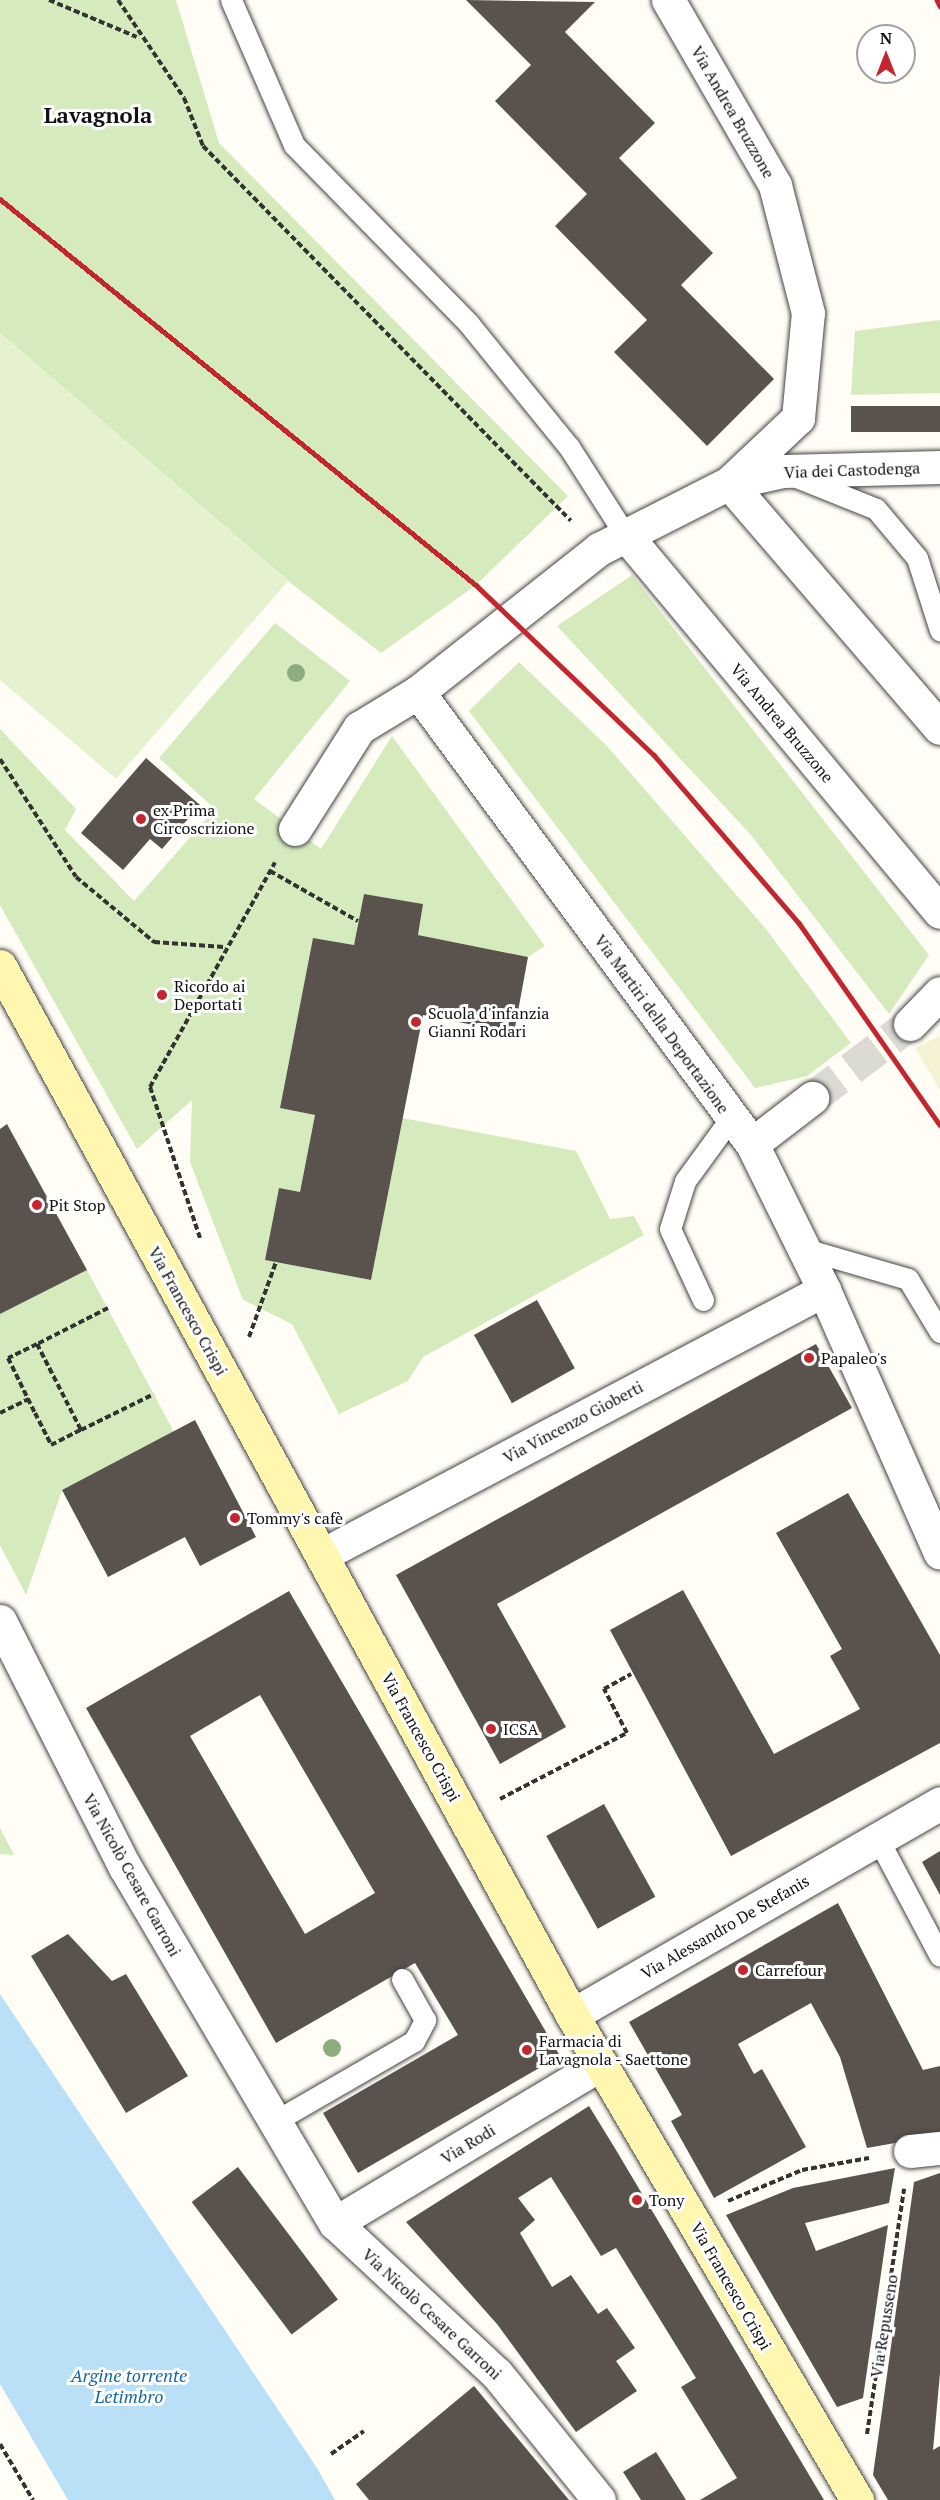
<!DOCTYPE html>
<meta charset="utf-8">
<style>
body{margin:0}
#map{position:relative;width:940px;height:2500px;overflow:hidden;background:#fffdf5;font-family:"PT Serif",serif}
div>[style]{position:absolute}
.farmland>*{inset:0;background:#f6f3d4}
.green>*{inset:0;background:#d5ebbd}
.pitch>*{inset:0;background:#e6f2cf}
.water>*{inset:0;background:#b9e0f7}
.building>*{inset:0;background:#5a524d;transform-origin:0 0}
.street-tunnel>*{height:33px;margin-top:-16.5px;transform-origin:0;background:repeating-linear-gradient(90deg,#dbdad3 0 33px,transparent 0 49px)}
.path>*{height:4px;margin-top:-2px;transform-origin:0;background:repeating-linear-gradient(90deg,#333 0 6px,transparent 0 9px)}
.roads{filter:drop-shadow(0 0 2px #444) drop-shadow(0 0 2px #444)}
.lane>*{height:21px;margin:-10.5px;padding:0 10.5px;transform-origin:10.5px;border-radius:10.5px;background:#fff}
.street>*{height:33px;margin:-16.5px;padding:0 16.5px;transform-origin:16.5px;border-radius:16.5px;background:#fff}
.secondary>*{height:33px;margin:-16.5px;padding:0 16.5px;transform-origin:16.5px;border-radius:16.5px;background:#fff6b0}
.rail>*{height:4.5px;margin:-2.25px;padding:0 2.25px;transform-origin:2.25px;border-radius:2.25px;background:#c4262e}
.trees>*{width:18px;height:18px;margin:-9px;border-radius:50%;background:#8dad7f}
.dots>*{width:16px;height:16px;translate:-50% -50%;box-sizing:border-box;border:3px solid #fff;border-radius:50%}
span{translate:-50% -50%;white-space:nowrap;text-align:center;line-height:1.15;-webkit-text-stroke:6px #fff;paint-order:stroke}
.street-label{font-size:16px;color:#111}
.poi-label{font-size:16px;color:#111}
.left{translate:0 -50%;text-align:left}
.water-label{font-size:18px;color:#1768a6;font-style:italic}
.district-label{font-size:22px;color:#111;font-weight:700}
.north{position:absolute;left:856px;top:24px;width:60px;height:60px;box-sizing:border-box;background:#fff;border:2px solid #a0a0a0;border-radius:50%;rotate:0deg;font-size:16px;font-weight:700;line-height:24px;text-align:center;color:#111}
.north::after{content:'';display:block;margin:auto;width:21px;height:27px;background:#c4262e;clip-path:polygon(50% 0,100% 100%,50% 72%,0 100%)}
</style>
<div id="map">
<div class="farmland">
<div style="clip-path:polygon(940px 1036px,940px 1090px,915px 1048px)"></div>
</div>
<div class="green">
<div style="clip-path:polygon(0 0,176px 0,219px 143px,568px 496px,476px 585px,381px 653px,293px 585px,0 333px)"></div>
<div style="clip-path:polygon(940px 320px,940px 393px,851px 395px,855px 331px)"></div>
<div style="clip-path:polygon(632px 575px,929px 955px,889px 1014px,751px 835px,557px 626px)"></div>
<div style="clip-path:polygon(275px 623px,350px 681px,254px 799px,321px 849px,392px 736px,545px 946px,528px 957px,418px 935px,423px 904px,364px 894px,354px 945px,313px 938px,280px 1108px,315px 1115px,300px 1192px,279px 1189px,265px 1260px,371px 1280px,402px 1118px,576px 1151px,610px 1219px,634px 1216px,644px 1235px,423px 1357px,408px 1381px,339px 1414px,292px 1324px,243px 1300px,190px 1162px,192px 1100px,137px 1149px,0 905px,0 729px,76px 809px,65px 830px,134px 901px,215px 809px,159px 758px)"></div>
<div style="clip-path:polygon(519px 662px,607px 746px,766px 929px,851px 1043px,807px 1076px,755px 1088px,469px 711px)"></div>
<div style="clip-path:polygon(87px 1270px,174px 1432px,62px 1490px,26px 1595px,0 1545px,0 1314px)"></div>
<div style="clip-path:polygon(0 1828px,14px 1855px,0 1854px)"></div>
</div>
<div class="pitch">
<div style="clip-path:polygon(0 333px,288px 581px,116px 779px,0 680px)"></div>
</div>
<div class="water">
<div style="clip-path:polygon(0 1994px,317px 2468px,335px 2500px,68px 2500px,0 2384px)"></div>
</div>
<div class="building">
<div style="clip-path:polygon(466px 0,595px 2px,565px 32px,655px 123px,619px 158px,713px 253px,681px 285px,774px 379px,707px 446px,614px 352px,647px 320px,555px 226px,587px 194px,495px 101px,531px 65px)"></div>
<div style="left:851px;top:406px;width:89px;height:26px"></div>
<div style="clip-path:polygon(146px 758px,200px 805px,162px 849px,150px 839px,123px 870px,81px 833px)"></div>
<div style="clip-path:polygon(364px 894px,423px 904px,418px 935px,528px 957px,514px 1033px,423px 1015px,371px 1280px,265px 1260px,279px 1188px,300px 1192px,315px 1115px,280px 1108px,313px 938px,354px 945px)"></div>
<div style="clip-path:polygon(7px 1124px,87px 1270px,0 1314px,0 1129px)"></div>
<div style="left:537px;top:1300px;width:78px;height:72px;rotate:61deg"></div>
<div style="clip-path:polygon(816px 1344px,852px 1408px,497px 1604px,566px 1727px,500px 1764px,396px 1575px)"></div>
<div style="clip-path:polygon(195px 1420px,256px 1537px,200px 1566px,185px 1537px,108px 1577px,62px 1490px)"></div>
<div style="clip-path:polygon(848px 1493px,940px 1655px,940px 1743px,731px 1856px,610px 1630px,683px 1590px,774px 1754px,860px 1709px,830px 1656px,842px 1649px,776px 1533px)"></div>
<div style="clip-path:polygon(evenodd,289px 1591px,560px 2056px,358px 2173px,323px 2113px,458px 2035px,415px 1963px,276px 2043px,86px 1708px,289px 1591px,260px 1695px,375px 1893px,305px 1934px,190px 1736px,260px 1695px)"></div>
<div style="left:604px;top:1804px;width:106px;height:66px;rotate:61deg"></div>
<div style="clip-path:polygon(940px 1851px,940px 1895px,922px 1862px)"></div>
<div style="clip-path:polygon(838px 1903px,923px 2070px,940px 2066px,940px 2135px,867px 2148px,840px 2057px,811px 2003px,738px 2044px,754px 2074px,762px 2069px,806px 2147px,714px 2198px,671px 2121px,682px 2115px,629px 2022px)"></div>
<div style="clip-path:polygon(68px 1934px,112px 1981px,126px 1974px,188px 2076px,126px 2113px,31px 1956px)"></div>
<div style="clip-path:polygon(589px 2106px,616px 2150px,824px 2500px,700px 2500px,737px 2478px,681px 2387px,696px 2378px,616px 2248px,601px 2256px,551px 2177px,518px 2198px,535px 2220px,520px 2233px,552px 2287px,571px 2275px,598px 2314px,607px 2308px,635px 2348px,616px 2361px,637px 2391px,576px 2432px,497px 2324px,406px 2222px)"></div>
<div style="left:238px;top:2167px;width:166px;height:58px;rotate:53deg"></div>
<div style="clip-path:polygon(895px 2168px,889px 2203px,805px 2223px,816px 2251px,888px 2225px,863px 2398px,837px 2407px,726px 2215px,793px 2188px)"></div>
<div style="clip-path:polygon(940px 2173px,940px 2373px,933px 2450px,940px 2446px,940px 2500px,888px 2500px,873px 2475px,914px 2182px)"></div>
<div style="clip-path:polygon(474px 2386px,569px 2500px,369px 2500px,356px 2484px)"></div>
<div style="clip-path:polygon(656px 2452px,686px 2500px,641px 2500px,623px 2472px)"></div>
</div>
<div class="street-tunnel">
<div style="left:812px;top:1098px;width:123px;rotate:-37.1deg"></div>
</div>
<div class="path">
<div style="left:49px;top:0;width:95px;rotate:22.8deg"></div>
<div style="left:118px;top:0;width:118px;rotate:56deg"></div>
<div style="left:184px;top:98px;width:52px;rotate:68.4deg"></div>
<div style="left:203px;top:146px;width:525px;rotate:45.54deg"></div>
<div style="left:0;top:759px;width:140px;rotate:57.2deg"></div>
<div style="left:76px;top:877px;width:102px;rotate:39.8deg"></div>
<div style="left:154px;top:942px;width:70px;rotate:4.1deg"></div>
<div style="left:270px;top:871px;width:101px;rotate:29.6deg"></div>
<div style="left:200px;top:1238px;width:159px;rotate:-108.3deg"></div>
<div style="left:150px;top:1087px;width:257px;rotate:-60.9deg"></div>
<div style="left:108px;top:1308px;width:80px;rotate:153.1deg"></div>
<div style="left:37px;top:1344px;width:97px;rotate:62.9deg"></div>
<div style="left:81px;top:1430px;width:81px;rotate:-26.3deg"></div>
<div style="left:249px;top:1337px;width:80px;rotate:-70.2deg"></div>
<div style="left:37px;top:1344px;width:32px;rotate:154deg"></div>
<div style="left:8px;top:1358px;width:61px;rotate:63.9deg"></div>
<div style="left:35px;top:1413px;width:36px;rotate:63deg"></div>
<div style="left:51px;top:1445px;width:34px;rotate:-27deg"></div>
<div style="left:0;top:1413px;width:32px;rotate:-26deg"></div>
<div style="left:500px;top:1799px;width:143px;rotate:-27.5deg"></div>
<div style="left:627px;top:1733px;width:50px;rotate:-117.6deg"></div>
<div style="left:604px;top:1689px;width:31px;rotate:-29deg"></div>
<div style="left:728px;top:2201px;width:80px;rotate:-22.7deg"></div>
<div style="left:802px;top:2170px;width:68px;rotate:-10.2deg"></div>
<div style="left:867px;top:2434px;width:248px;rotate:-81.4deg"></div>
<div style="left:0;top:2444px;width:65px;rotate:59.5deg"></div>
<div style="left:331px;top:2454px;width:40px;rotate:-34.9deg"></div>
</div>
<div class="roads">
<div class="lane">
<div style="left:231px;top:0;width:158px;rotate:66.5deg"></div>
<div style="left:294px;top:145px;width:250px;rotate:45.6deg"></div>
<div style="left:469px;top:324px;width:159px;rotate:50.9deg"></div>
<div style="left:569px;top:447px;width:102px;rotate:57.4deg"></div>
<div style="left:794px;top:476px;width:88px;rotate:21.9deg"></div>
<div style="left:876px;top:509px;width:64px;rotate:50.1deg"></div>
<div style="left:917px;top:558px;width:76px;rotate:72.3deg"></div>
<div style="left:805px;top:1249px;width:107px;rotate:16.2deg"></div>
<div style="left:908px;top:1279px;width:62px;rotate:58.9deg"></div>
<div style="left:703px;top:1300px;width:78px;rotate:-114.9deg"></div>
<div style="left:670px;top:1229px;width:50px;rotate:-72.6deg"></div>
<div style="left:685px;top:1181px;width:78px;rotate:-53.9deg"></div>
<div style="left:878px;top:1839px;width:132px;rotate:62.1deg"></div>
<div style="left:272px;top:2123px;width:164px;rotate:-30deg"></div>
<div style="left:414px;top:2041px;width:24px;rotate:-62deg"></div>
<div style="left:425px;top:2020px;width:47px;rotate:-119.3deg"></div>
</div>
<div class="street">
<div style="left:940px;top:467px;width:157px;rotate:178.5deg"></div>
<div style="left:783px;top:471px;width:55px;rotate:167.5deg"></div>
<div style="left:729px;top:483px;width:323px;rotate:49.3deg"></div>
<div style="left:624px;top:533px;width:493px;rotate:50.2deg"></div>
<div style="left:418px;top:692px;width:562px;rotate:53.54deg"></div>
<div style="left:752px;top:1144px;width:163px;rotate:63.7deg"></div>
<div style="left:824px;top:1290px;width:287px;rotate:66.2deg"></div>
<div style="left:295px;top:829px;width:120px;rotate:-57.6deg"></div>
<div style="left:359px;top:728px;width:69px;rotate:-31.4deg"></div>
<div style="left:418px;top:692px;width:231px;rotate:-38.3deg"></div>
<div style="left:599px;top:549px;width:146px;rotate:-26.9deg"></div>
<div style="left:729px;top:483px;width:95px;rotate:-43.3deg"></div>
<div style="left:798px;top:418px;width:105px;rotate:-84.6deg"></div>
<div style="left:808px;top:313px;width:132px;rotate:-104.5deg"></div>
<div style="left:775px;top:185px;width:214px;rotate:-120deg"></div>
<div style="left:910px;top:1024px;width:43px;rotate:-45.9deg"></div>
<div style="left:752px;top:1144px;width:76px;rotate:-37.5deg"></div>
<div style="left:322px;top:1555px;width:568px;rotate:-27.83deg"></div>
<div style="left:0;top:1621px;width:276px;rotate:63.1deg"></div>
<div style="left:125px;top:1867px;width:413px;rotate:59.5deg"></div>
<div style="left:335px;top:2223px;width:221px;rotate:43deg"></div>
<div style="left:497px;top:2374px;width:162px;rotate:51deg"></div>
<div style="left:572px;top:2015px;width:425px;rotate:-29.9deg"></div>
<div style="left:910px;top:2151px;width:30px;rotate:-6deg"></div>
<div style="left:335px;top:2223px;width:310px;rotate:-30.9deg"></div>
</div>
<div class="secondary">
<div style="left:0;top:966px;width:1195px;rotate:61.4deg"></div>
<div style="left:572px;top:2015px;width:563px;rotate:59.56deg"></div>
</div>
</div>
<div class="rail">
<div style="left:937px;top:0;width:7px;rotate:63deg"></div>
<div style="left:0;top:199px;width:613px;rotate:39.04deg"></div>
<div style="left:476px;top:585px;width:246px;rotate:43.7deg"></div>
<div style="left:654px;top:755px;width:222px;rotate:49.2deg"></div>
<div style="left:799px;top:923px;width:246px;rotate:55.1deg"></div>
</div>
<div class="trees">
<div style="left:296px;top:673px"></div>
<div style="left:332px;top:2048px"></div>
</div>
<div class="dots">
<div style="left:141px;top:819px;background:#c4262e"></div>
<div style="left:162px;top:995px;background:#c4262e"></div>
<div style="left:416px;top:1022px;background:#c4262e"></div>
<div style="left:37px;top:1205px;background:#c4262e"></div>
<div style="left:809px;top:1358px;background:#c4262e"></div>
<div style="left:235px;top:1518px;background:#c4262e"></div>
<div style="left:491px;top:1729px;background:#c4262e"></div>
<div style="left:743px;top:1970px;background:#c4262e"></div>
<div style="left:527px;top:2050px;background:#c4262e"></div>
<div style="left:637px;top:2200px;background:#c4262e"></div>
</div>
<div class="street-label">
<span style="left:733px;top:112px;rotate:60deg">Via Andrea Bruzzone</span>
<span style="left:852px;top:470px;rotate:-2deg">Via dei Castodenga</span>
<span style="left:782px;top:723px;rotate:50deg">Via Andrea Bruzzone</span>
<span style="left:662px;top:1024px;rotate:54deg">Via Martiri della Deportazione</span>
<span style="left:188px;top:1311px;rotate:61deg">Via Francesco Crispi</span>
<span style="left:573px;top:1422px;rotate:-28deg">Via Vincenzo Gioberti</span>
<span style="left:421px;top:1737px;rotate:61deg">Via Francesco Crispi</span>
<span style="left:132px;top:1875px;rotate:61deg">Via Nicolò Cesare Garroni</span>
<span style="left:725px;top:1927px;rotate:-30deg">Via Alessandro De Stefanis</span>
<span style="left:468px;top:2144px;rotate:-31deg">Via Rodi</span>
<span style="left:731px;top:2286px;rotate:60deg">Via Francesco Crispi</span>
<span style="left:432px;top:2314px;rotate:43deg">Via Nicolò Cesare Garroni</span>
<span style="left:884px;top:2326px;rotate:-81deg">Via Repusseno</span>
</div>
<div class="poi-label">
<span class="left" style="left:153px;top:819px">ex Prima<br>Circoscrizione</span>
<span class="left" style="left:174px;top:995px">Ricordo ai<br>Deportati</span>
<span class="left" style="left:428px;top:1022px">Scuola d'infanzia<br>Gianni Rodari</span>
<span class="left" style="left:49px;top:1205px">Pit Stop</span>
<span class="left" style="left:821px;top:1358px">Papaleo's</span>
<span class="left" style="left:247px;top:1518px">Tommy's cafè</span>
<span class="left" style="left:503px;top:1729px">ICSA</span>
<span class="left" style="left:755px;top:1970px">Carrefour</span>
<span class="left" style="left:539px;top:2050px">Farmacia di<br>Lavagnola - Saettone</span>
<span class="left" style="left:649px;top:2200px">Tony</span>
</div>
<div class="water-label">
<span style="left:129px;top:2386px">Argine torrente<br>Letimbro</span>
</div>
<div class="district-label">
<span style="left:98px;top:115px">Lavagnola</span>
</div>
<div class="north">N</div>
</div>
